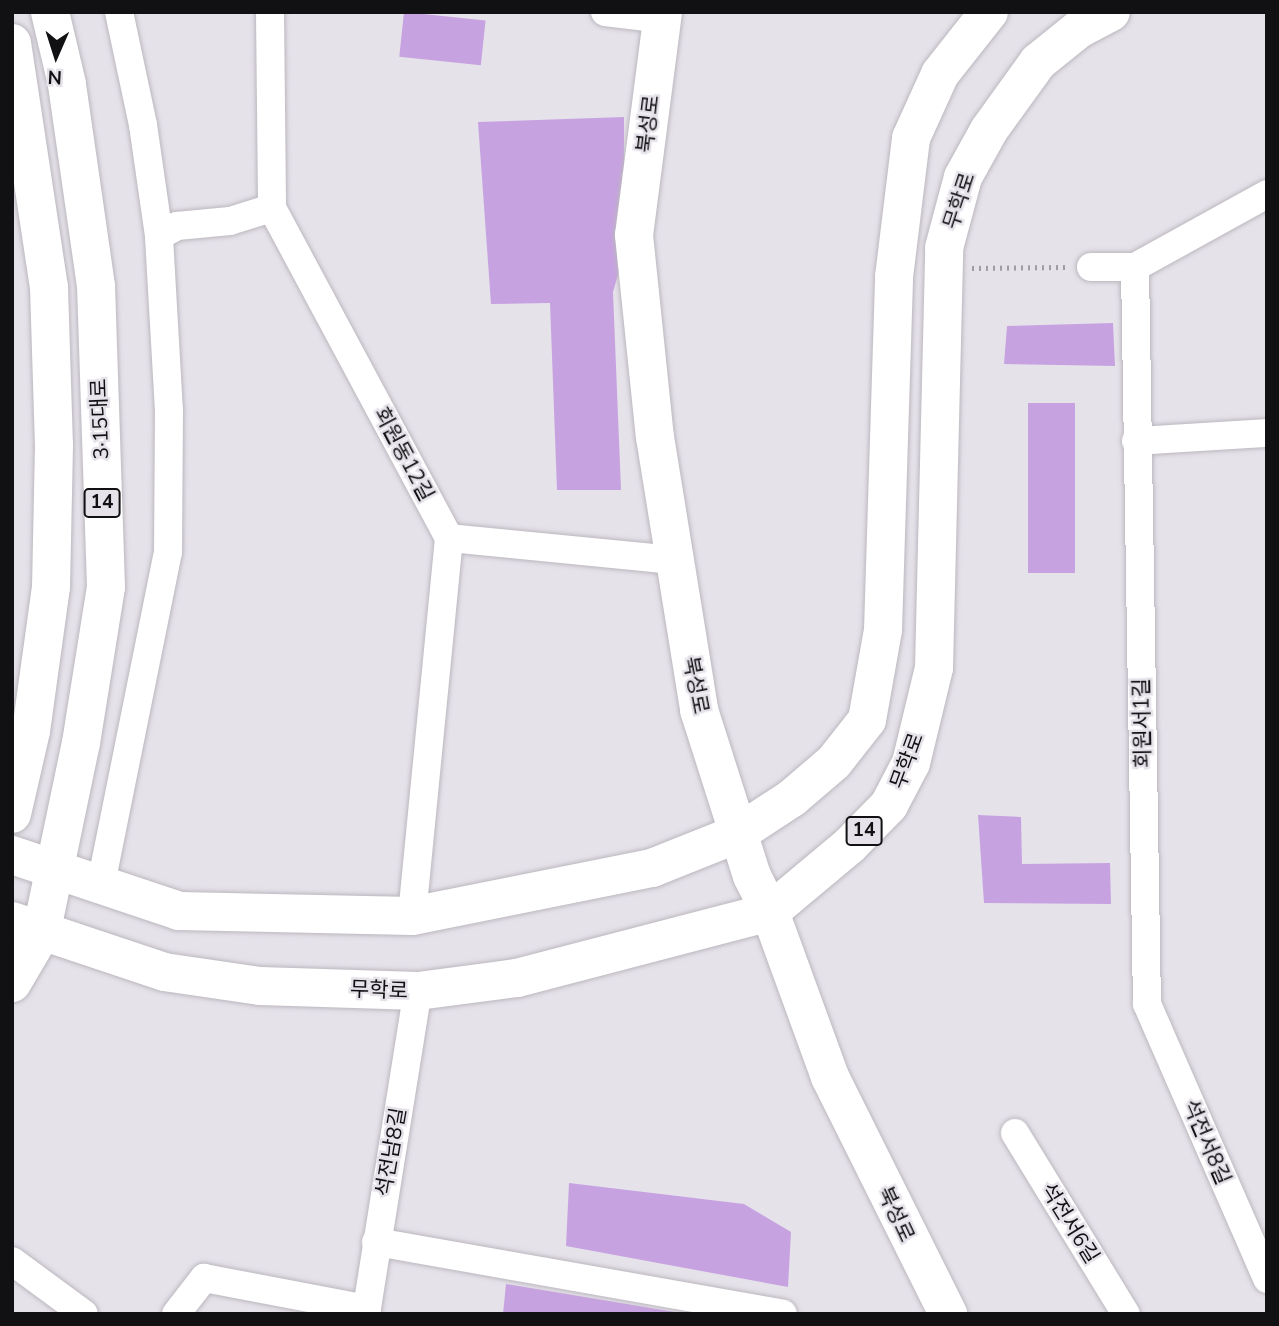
<!DOCTYPE html>
<meta charset="utf-8">
<style>
body{margin:0}
#map{position:relative;width:1279px;height:1326px;overflow:hidden;background:#e6e2ea;font-family:"Nunito Sans","Noto Sans KR",sans-serif}
div>[style]{position:absolute}
.building>*{inset:0;background:#c7a2e1;transform-origin:0 0}
.path>*{height:4.5px;margin-top:-2.25px;transform-origin:0;background:repeating-linear-gradient(90deg,#9f9ca2 0 2px,transparent 0 7px)}
.roads{filter:drop-shadow(0 0 2px #bbb7be) drop-shadow(0 0 2px #bbb7be)}
.minor>*{height:28px;margin:-14px;padding:0 14px;transform-origin:14px;border-radius:14px;background:#fff}
.primary>*{height:38px;margin:-19px;padding:0 19px;transform-origin:19px;border-radius:19px;background:#fff}
span{translate:-50% -50%;white-space:nowrap;text-align:center;line-height:1.15;-webkit-text-stroke:5px #e6e2ea;paint-order:stroke}
.shield-label span{padding:2px 5px;background:#e6e2ea;border:2px solid;border-radius:5px;-webkit-text-stroke-width:0}
.shield-label{font-size:19px;color:#111012;font-weight:700}
.street-label{font-size:21px;color:#111012}
.frame{position:absolute;inset:0;border:14px solid #111012;pointer-events:none}
.north{position:absolute;left:21px;top:21px;width:70px;height:70px;-webkit-text-stroke:5px #e6e2ea;paint-order:stroke;rotate:183deg;font-size:19px;font-weight:700;line-height:28px;text-align:center;color:#111012}
.north::after{content:'';display:block;margin:auto;width:24px;height:32px;background:#111012;clip-path:polygon(50% 0,100% 100%,50% 72%,0 100%)}
</style>
<div id="map">
<div class="building">
<div style="left:404px;top:12px;width:82px;height:45px;rotate:6deg"></div>
<div style="clip-path:polygon(624px 117px,624px 254px,613px 292px,621px 490px,557px 490px,550px 303px,491px 304px,478px 122px)"></div>
<div style="clip-path:polygon(1113px 323px,1115px 366px,1004px 364px,1007px 326px)"></div>
<div style="left:1075px;top:403px;width:170px;height:47px;rotate:90deg"></div>
<div style="clip-path:polygon(978px 815px,1021px 817px,1022px 864px,1110px 863px,1111px 904px,984px 903px)"></div>
<div style="clip-path:polygon(569px 1183px,744px 1204px,791px 1232px,788px 1287px,566px 1246px)"></div>
<div style="clip-path:polygon(506px 1284px,675px 1312px,675px 1314px,503px 1314px)"></div>
</div>
<div class="path">
<div style="left:972px;top:268px;width:96px;rotate:-0.6deg"></div>
</div>
<div class="roads">
<div class="minor">
<div style="left:119px;top:12px;width:116px;rotate:78deg"></div>
<div style="left:143px;top:125px;width:112px;rotate:81.8deg"></div>
<div style="left:270px;top:12px;width:196px;rotate:89.4deg"></div>
<div style="left:272px;top:208px;width:374px;rotate:61.8deg"></div>
<div style="left:449px;top:538px;width:380px;rotate:95.6deg"></div>
<div style="left:605px;top:12px;width:57px;rotate:7deg"></div>
<div style="left:1091px;top:267px;width:44px"></div>
<div style="left:1135px;top:267px;width:151px;rotate:-28.9deg"></div>
<div style="left:1135px;top:267px;width:737px;rotate:89.07deg"></div>
<div style="left:1147px;top:1004px;width:300px;rotate:66.4deg"></div>
<div style="left:1136px;top:441px;width:131px;rotate:-3.5deg"></div>
<div style="left:449px;top:538px;width:227px;rotate:5.6deg"></div>
<div style="left:101px;top:884px;width:339px;rotate:-78.6deg"></div>
<div style="left:168px;top:552px;width:141px;rotate:-89.6deg"></div>
<div style="left:169px;top:411px;width:175px;rotate:-93.3deg"></div>
<div style="left:159px;top:236px;width:21px;rotate:-29deg"></div>
<div style="left:177px;top:226px;width:53px;rotate:-5.4deg"></div>
<div style="left:230px;top:221px;width:44px;rotate:-17.2deg"></div>
<div style="left:1015px;top:1133px;width:212px;rotate:58.5deg"></div>
<div style="left:376px;top:1242px;width:413px;rotate:10deg"></div>
<div style="left:12px;top:1261px;width:89px;rotate:36.4deg"></div>
<div style="left:176px;top:1314px;width:46px;rotate:-52.1deg"></div>
<div style="left:204px;top:1278px;width:166px;rotate:10.8deg"></div>
<div style="left:366px;top:1314px;width:327px;rotate:-80.9deg"></div>
</div>
<div class="primary">
<div style="left:663px;top:12px;width:225px;rotate:97.4deg"></div>
<div style="left:634px;top:235px;width:203px;rotate:84.1deg"></div>
<div style="left:655px;top:437px;width:277px;rotate:80.8deg"></div>
<div style="left:699px;top:710px;width:174px;rotate:72.3deg"></div>
<div style="left:752px;top:876px;width:40px;rotate:63.4deg"></div>
<div style="left:770px;top:912px;width:176px;rotate:70deg"></div>
<div style="left:830px;top:1077px;width:265px;rotate:63.5deg"></div>
<div style="left:12px;top:43px;width:247px;rotate:81.4deg"></div>
<div style="left:49px;top:287px;width:158px;rotate:88.2deg"></div>
<div style="left:54px;top:445px;width:142px;rotate:91.2deg"></div>
<div style="left:51px;top:587px;width:145px;rotate:97.9deg"></div>
<div style="left:31px;top:731px;width:85px;rotate:102.9deg"></div>
<div style="left:12px;top:855px;width:176px;rotate:18.5deg"></div>
<div style="left:179px;top:911px;width:233px;rotate:1.2deg"></div>
<div style="left:412px;top:916px;width:245px;rotate:-11.3deg"></div>
<div style="left:652px;top:868px;width:92px;rotate:-21.8deg"></div>
<div style="left:737px;top:834px;width:66px;rotate:-33.2deg"></div>
<div style="left:792px;top:798px;width:55px;rotate:-40.6deg"></div>
<div style="left:834px;top:762px;width:53px;rotate:-51.8deg"></div>
<div style="left:867px;top:720px;width:91px;rotate:-79.9deg"></div>
<div style="left:883px;top:630px;width:353px;rotate:-88.2deg"></div>
<div style="left:894px;top:277px;width:140px;rotate:-83deg"></div>
<div style="left:911px;top:138px;width:70px;rotate:-65.6deg"></div>
<div style="left:940px;top:74px;width:79px;rotate:-51.7deg"></div>
<div style="left:12px;top:921px;width:160px;rotate:18.5deg"></div>
<div style="left:164px;top:972px;width:97px;rotate:8.3deg"></div>
<div style="left:260px;top:986px;width:158px;rotate:1.8deg"></div>
<div style="left:418px;top:991px;width:100px;rotate:-7.5deg"></div>
<div style="left:517px;top:978px;width:261px;rotate:-14.6deg"></div>
<div style="left:770px;top:912px;width:104px;rotate:-39.9deg"></div>
<div style="left:850px;top:845px;width:56px;rotate:-45.7deg"></div>
<div style="left:889px;top:805px;width:47px;rotate:-62.4deg"></div>
<div style="left:911px;top:763px;width:98px;rotate:-76.4deg"></div>
<div style="left:934px;top:668px;width:420px;rotate:-88.6deg"></div>
<div style="left:944px;top:248px;width:73px;rotate:-75deg"></div>
<div style="left:963px;top:177px;width:54px;rotate:-61deg"></div>
<div style="left:989px;top:130px;width:84px;rotate:-54.2deg"></div>
<div style="left:1038px;top:62px;width:53px;rotate:-38.8deg"></div>
<div style="left:1079px;top:29px;width:36px;rotate:-28deg"></div>
<div style="left:12px;top:983px;width:57px;rotate:-59.4deg"></div>
<div style="left:41px;top:934px;width:195px;rotate:-78.2deg"></div>
<div style="left:81px;top:743px;width:158px;rotate:-80.9deg"></div>
<div style="left:106px;top:587px;width:301px;rotate:-91.9deg"></div>
<div style="left:96px;top:286px;width:204px;rotate:-98.2deg"></div>
<div style="left:67px;top:84px;width:74px;rotate:-103.3deg"></div>
</div>
</div>
<div class="shield-label">
<span style="left:102px;top:503px">14</span>
<span style="left:864px;top:831px">14</span>
</div>
<div class="street-label">
<span style="left:648px;top:124px;rotate:-83deg">북성로</span>
<span style="left:959px;top:201px;rotate:-72deg">무학로</span>
<span style="left:100px;top:419px;rotate:-92deg">3·15대로</span>
<span style="left:404px;top:454px;rotate:62deg">회원동12길</span>
<span style="left:696px;top:685px;rotate:79deg">북성로</span>
<span style="left:1142px;top:723px;rotate:-91deg">회원서1길</span>
<span style="left:907px;top:761px;rotate:-70deg">무학로</span>
<span style="left:379px;top:990px;rotate:2deg">무학로</span>
<span style="left:1207px;top:1142px;rotate:67deg">석전서8길</span>
<span style="left:391px;top:1152px;rotate:-80deg">석전남8길</span>
<span style="left:896px;top:1214px;rotate:65deg">북성로</span>
<span style="left:1070px;top:1223px;rotate:58deg">석전서6길</span>
</div>
<div class="frame"></div>
<div class="north">N</div>
</div>
